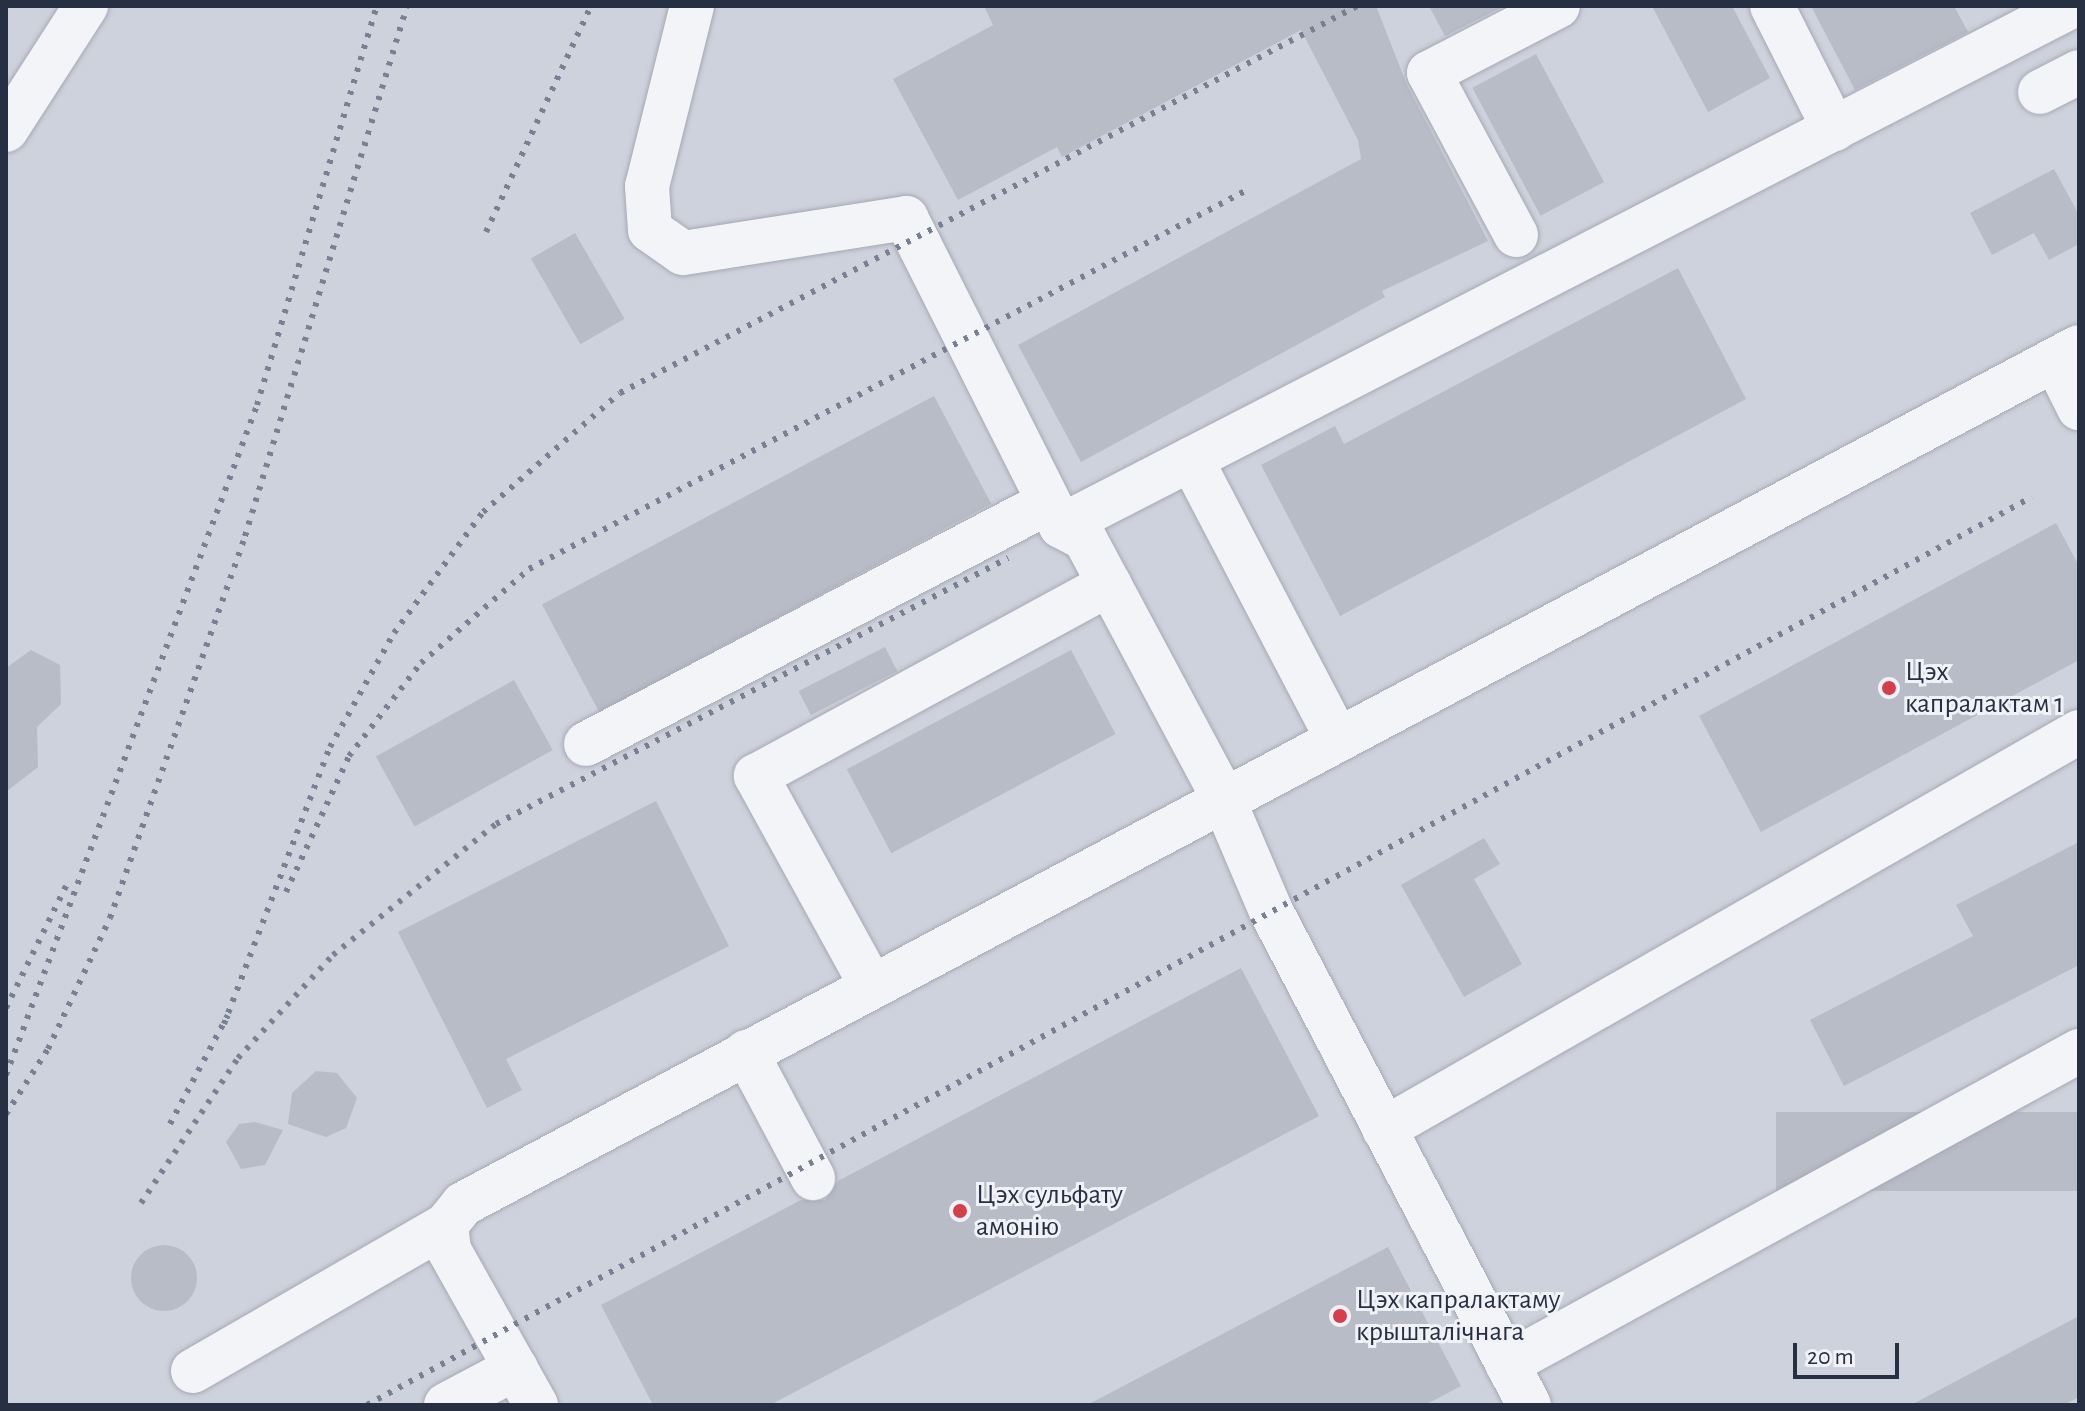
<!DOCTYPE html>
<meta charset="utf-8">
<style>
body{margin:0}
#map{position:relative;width:2085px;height:1411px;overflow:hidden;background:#e0e3ea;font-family:"Alegreya Sans",sans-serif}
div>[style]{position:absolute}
.built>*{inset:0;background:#ced2dc;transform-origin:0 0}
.building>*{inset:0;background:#b7bcc7;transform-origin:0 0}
.round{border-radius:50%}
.roads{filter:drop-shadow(0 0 2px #a5a9b4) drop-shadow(0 0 2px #a5a9b4)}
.minor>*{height:44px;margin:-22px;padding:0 22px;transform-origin:22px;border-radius:22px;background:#f3f4f8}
.rail>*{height:6px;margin-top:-3px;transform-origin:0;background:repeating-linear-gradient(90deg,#788194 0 4px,transparent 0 12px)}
.dots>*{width:22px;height:22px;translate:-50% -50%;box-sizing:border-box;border:4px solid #f0f2f7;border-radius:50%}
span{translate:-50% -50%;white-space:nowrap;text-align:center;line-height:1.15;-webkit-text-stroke:6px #f0f2f7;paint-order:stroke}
.poi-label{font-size:28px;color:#272f42}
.left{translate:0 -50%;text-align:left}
.frame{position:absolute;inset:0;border:8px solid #272f42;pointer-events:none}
.scale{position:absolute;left:1793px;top:1343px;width:106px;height:36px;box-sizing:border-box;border:4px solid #272f42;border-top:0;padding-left:10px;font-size:24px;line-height:28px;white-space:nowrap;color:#272f42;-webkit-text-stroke:6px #f0f2f7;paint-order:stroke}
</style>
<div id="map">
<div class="built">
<div style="left:6px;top:6px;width:2073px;height:1399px"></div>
</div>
<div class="building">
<div style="clip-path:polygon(984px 6px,1376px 6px,1407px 85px,1488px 241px,1382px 291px,1385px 297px,1081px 462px,1018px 345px,1361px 159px,1358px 140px,1301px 30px,1062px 157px,1057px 147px,958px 200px,893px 79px,993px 25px)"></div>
<div style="clip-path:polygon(1429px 6px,1504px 6px,1445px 36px)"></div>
<div style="clip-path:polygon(1652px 6px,1732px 6px,1770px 78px,1708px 112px)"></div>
<div style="clip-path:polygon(1811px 6px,1954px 6px,1968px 32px,1855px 90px)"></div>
<div style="left:1536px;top:54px;width:145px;height:72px;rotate:62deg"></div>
<div style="clip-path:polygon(2054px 169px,2079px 215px,2079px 244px,2049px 260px,2034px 233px,1992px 255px,1970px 213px)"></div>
<div style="left:575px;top:233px;width:99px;height:51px;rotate:60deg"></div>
<div style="clip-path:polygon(1678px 268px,1746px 399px,1340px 616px,1261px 465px,1335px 426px,1344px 444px)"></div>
<div style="left:934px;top:396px;width:122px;height:444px;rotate:62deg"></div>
<div style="clip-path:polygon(2056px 523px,2079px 566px,2079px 660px,1761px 832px,1699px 716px)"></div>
<div style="left:885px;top:647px;width:27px;height:97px;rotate:63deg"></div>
<div style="clip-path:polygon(31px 650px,60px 665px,61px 704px,37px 727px,38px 767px,6px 792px,6px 668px)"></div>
<div style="left:1071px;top:650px;width:95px;height:254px;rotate:62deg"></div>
<div style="left:514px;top:680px;width:80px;height:158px;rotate:61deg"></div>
<div style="clip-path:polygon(656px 801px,729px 946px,506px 1059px,522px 1090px,487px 1108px,398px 932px)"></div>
<div style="clip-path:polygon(1484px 838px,1500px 864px,1474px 879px,1522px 964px,1464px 997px,1401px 885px)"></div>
<div style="clip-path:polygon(2079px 842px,2079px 965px,1844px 1086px,1810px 1020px,1973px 936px,1956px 905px)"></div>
<div style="clip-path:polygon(1241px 968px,1319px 1116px,770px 1405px,653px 1405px,601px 1305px,801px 1200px,825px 1200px,838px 1181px)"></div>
<div style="clip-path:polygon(316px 1071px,337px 1073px,357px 1098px,346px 1128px,326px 1137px,288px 1124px,292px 1093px)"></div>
<div style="left:2079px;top:1112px;width:79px;height:303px;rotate:90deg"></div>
<div style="clip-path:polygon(255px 1122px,283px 1130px,265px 1165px,241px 1169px,226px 1142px,239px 1124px)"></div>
<div class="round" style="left:131px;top:1245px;width:66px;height:66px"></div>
<div style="clip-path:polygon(1388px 1247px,1461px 1386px,1425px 1405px,1087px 1405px)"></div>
<div style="clip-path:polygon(2079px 1316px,2079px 1397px,2064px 1405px,1911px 1405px)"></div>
</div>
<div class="roads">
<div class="minor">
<div style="left:692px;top:6px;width:186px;rotate:104deg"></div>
<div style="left:647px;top:186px;width:44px;rotate:86.1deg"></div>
<div style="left:650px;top:230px;width:40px;rotate:34.9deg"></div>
<div style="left:683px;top:253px;width:226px;rotate:-8.9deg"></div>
<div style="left:906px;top:218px;width:345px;rotate:63.3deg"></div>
<div style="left:1061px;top:526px;width:27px;rotate:28deg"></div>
<div style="left:1085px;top:539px;width:291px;rotate:61.9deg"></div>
<div style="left:1222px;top:796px;width:127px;rotate:66.9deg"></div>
<div style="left:1272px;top:913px;width:555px;rotate:62.42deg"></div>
<div style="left:1772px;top:6px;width:138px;rotate:63.2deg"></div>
<div style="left:2040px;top:92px;width:44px;rotate:-27.1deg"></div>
<div style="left:6px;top:130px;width:148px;rotate:-57.2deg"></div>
<div style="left:1516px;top:235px;width:184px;rotate:-118.2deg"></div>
<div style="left:1429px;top:73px;width:145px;rotate:-27.4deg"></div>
<div style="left:2055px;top:360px;width:54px;rotate:63.4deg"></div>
<div style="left:1191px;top:459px;width:313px;rotate:62.4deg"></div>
<div style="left:1061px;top:526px;width:1137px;rotate:-27.22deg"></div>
<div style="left:586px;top:744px;width:522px;rotate:-27.6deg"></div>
<div style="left:871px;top:985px;width:239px;rotate:-118.8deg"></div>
<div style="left:756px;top:776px;width:402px;rotate:-28.5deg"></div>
<div style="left:746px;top:1052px;width:143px;rotate:62deg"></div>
<div style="left:1384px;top:1129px;width:800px;rotate:-29.74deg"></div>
<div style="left:446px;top:1225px;width:25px;rotate:83deg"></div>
<div style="left:449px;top:1250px;width:178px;rotate:60.7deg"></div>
<div style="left:1507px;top:1364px;width:652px;rotate:-28.69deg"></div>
<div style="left:193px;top:1371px;width:292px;rotate:-30deg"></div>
<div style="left:446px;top:1225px;width:27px;rotate:-51deg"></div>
<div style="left:463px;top:1204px;width:1829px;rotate:-27.94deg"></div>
<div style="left:446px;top:1405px;width:79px;rotate:-27.9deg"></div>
</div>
</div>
<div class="rail">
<div style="left:486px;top:232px;width:249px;rotate:-65.1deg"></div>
<div style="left:286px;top:892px;width:150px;rotate:-65.1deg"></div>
<div style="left:349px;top:756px;width:118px;rotate:-52.3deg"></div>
<div style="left:421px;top:663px;width:143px;rotate:-41deg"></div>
<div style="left:529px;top:569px;width:812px;rotate:-27.83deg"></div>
<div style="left:6px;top:1008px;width:143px;rotate:-63.8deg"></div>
<div style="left:224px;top:1024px;width:297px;rotate:-69.1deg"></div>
<div style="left:330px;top:747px;width:131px;rotate:-60.7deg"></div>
<div style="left:394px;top:633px;width:150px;rotate:-53.7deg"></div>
<div style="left:483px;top:512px;width:181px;rotate:-41deg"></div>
<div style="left:620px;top:393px;width:832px;rotate:-27.7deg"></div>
<div style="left:6px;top:1075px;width:715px;rotate:-69.46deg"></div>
<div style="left:257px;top:405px;width:417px;rotate:-73.3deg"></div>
<div style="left:6px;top:1114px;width:77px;rotate:-57.1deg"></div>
<div style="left:48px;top:1049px;width:145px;rotate:-64.7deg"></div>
<div style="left:110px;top:918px;width:405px;rotate:-70.5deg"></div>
<div style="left:245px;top:536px;width:554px;rotate:-73deg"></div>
<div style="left:170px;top:1124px;width:123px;rotate:-62deg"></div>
<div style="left:141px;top:1203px;width:174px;rotate:-56.2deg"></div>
<div style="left:238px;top:1058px;width:140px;rotate:-47.3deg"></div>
<div style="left:333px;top:955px;width:209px;rotate:-38.8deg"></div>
<div style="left:496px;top:824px;width:577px;rotate:-27.45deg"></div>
<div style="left:367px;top:1405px;width:1896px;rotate:-28.61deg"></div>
</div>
<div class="dots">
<div style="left:1889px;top:688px;background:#d63e4b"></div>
<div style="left:960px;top:1211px;background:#d63e4b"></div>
<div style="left:1340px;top:1316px;background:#d63e4b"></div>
</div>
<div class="poi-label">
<span class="left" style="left:1905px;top:688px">Цэх<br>капралактам 1</span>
<span class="left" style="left:976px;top:1211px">Цэх сульфату<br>амонію</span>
<span class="left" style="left:1356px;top:1316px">Цэх капралактаму<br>крышталічнага</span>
</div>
<div class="frame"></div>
<div class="scale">20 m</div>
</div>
